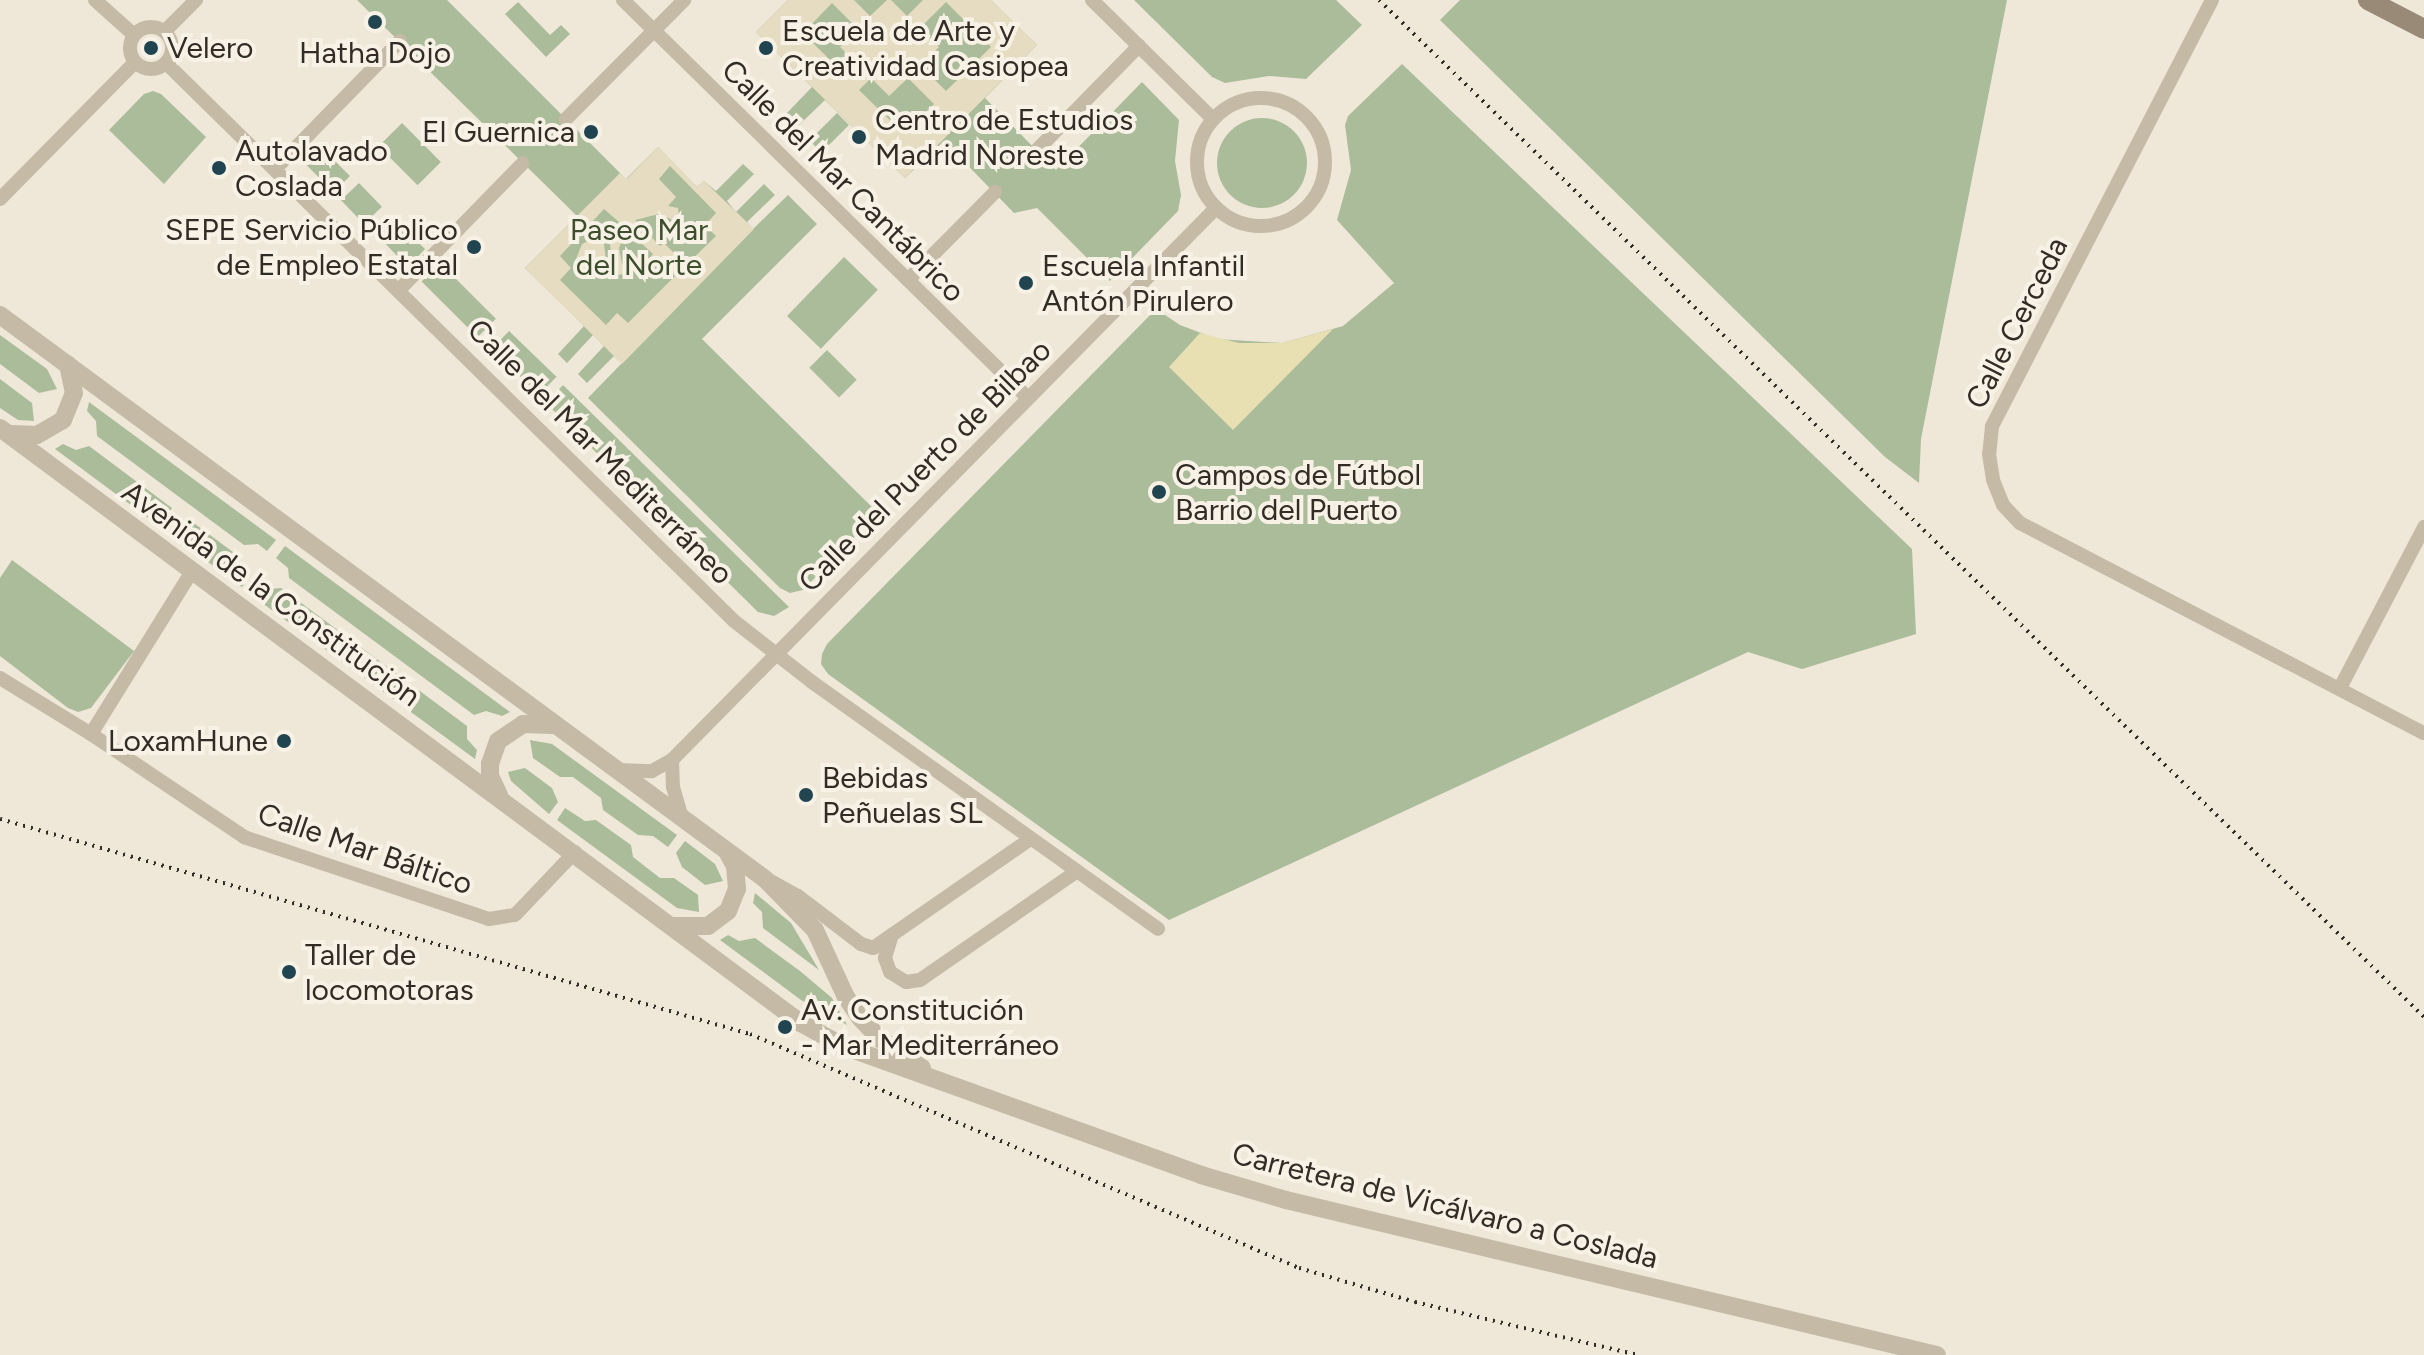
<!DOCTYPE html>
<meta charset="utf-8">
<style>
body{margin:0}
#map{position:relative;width:2424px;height:1355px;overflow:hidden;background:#efe8d9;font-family:Figtree,sans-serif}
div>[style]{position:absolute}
.green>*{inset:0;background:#abbc9b;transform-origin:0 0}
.round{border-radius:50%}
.sand>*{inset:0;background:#e8dfb2}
.plaza>*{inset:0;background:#e5dcc1}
.minor>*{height:14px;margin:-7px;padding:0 7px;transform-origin:7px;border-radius:7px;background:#c5baa6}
.minor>.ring{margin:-7px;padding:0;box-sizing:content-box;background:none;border:14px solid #c5baa6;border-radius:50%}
.tertiary>*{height:18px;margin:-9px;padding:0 9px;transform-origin:9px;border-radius:9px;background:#c5baa6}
.secondary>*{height:20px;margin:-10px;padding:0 10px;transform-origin:10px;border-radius:10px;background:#998a78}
.rail>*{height:4px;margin-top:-2px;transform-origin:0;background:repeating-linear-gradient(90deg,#322c26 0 2px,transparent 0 8px)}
.dots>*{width:22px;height:22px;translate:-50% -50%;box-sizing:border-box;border:4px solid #f7f2e5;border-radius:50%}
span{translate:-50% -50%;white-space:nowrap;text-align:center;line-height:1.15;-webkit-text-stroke:8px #f7f2e5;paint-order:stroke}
.poi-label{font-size:30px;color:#322c26}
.left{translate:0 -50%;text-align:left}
.right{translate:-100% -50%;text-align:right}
.street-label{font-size:30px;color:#322c26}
.park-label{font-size:30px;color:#3c4e2c}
</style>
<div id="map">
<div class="green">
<div style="clip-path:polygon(357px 0,447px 0,626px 179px,658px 147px,697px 187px,704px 181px,716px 191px,743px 164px,754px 174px,727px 201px,736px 212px,764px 184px,775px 195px,747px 222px,753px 229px,788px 195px,817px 224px,702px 339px,878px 513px,803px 590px,790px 593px,780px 588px,588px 398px,622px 363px,614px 356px,587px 383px,578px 374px,604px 346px,593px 335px,567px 363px,558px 354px,584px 326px,525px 268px,577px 216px)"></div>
<div style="clip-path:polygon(788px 0,991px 0,1037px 45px,985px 98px,1056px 170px,1142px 82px,1179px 120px,1175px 161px,1181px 195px,1178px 211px,1110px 281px,1037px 208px,1014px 213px,944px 141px,905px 178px,825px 100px,797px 127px,785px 115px,812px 87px,756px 32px)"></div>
<div style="clip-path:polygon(1134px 0,1336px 0,1362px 25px,1306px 79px,1269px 76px,1225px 83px,1212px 77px)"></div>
<div style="clip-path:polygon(1460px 0,2007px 0,1921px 439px,1919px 483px,1885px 457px,1440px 20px)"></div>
<div style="clip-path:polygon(518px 2px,550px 35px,561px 25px,570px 34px,546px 57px,505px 14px)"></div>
<div style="clip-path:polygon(1402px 64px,1912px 549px,1916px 634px,1802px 669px,1748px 652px,1169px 920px,828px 674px,821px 664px,822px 654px,827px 644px,1156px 309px,1180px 325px,1217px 339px,1282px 343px,1343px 326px,1394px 283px,1337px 220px,1351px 170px,1345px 125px,1348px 116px)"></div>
<div style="clip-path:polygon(153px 91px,161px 94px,206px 137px,164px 184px,109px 130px,144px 94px)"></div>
<div style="left:837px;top:113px;width:17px;height:39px;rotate:45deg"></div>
<div class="round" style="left:1217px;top:118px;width:90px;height:90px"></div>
<div style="left:402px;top:123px;width:55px;height:33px;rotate:45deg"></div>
<div style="left:316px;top:142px;width:48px;height:23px;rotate:45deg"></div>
<div style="left:359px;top:183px;width:33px;height:25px;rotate:46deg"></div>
<div style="clip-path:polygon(390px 215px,425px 249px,411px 264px,405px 264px,374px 232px)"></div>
<div style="left:844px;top:257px;width:47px;height:82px;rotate:44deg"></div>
<div style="left:440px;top:263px;width:79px;height:26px;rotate:45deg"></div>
<div style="left:509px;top:331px;width:66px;height:25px;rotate:44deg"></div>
<div style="clip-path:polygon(0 335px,47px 369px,57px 389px,39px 393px,0 364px)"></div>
<div style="left:827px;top:350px;width:42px;height:25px;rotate:45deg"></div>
<div style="clip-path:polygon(0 379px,32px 403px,34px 421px,18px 420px,0 408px)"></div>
<div style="clip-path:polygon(563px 385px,789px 607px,774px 616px,758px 612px,546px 403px)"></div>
<div style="clip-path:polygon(89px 402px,276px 540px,267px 551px,258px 544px,244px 545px,97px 436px,96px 421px,87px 411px)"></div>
<div style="clip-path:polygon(63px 444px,76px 450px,89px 446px,172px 508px,169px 513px,183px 523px,187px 518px,237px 555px,240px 566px,250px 575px,242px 587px,55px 449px)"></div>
<div style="clip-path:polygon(285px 546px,510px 712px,502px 716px,486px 711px,474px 715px,289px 578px,288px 568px,276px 558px)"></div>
<div style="clip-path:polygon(12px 560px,134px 651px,91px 708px,78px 712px,68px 708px,0 656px,0 578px)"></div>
<div style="clip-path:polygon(259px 581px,270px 589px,281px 588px,467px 726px,467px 739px,477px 750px,475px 759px,250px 594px)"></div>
<div style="clip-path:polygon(530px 740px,552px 744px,677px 835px,668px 847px,653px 836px,638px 835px,603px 810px,601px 798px,573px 777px,560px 777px,533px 758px)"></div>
<div style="clip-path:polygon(525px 768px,552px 788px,558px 802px,549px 814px,511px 781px,508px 772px)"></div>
<div style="clip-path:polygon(565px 808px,585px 821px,596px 820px,631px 845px,633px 857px,660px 878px,674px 878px,698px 895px,699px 912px,677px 908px,557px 820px)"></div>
<div style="clip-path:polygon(685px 841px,715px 864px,723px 881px,705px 885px,682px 867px,676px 853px)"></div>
<div style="clip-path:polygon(755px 893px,791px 923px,819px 970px,763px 928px,762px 912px,753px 903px)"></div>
<div style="clip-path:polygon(728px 935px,739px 941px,755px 938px,800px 971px,832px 998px,847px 1025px,801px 1000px,720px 940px)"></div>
</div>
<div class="sand">
<div style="clip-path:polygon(1333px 329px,1233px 430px,1169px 367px,1200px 333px,1239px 343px,1282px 343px)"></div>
</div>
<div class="plaza">
<div style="clip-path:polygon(evenodd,788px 0,854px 0,870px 16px,887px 0,891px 0,907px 16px,923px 0,991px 0,1037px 45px,905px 178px,756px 32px,788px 0,946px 2px,991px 47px,946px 91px,921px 66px,939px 47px,920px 28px,946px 2px,788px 0,832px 3px,858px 29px,840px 47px,859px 66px,848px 78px,803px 33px,832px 3px,788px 0,871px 78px,889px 96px,908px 78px,934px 104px,904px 134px,859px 90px,871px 78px)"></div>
<div style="clip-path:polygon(evenodd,658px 147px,697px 187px,704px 181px,754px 229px,622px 364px,525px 268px,620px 173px,627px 179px,658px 147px,670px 166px,716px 213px,705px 225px,716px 236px,683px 268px,676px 262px,679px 258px,664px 243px,660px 246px,635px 220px,659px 214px,680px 223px,678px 208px,668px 206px,676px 197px,659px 179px,670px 166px,658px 147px,604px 209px,619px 222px,610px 244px,613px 275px,629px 274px,622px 264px,619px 248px,626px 229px,653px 254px,650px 258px,665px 273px,668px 270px,675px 276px,628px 323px,617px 313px,606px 325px,560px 280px,571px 268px,560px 256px,604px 209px)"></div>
<div style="clip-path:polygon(595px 238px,604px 244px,606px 261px,593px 276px,580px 270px,576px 259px,582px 244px)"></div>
</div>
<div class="minor">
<div style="left:95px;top:0;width:52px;rotate:41.9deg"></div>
<div style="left:623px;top:0;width:568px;rotate:44.5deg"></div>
<div style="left:1092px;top:0;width:170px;rotate:44.5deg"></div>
<div style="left:2212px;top:0;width:480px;rotate:117.3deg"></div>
<div style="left:1992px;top:427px;width:27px;rotate:96deg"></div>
<div style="left:1989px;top:454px;width:26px;rotate:81deg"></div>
<div style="left:1993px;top:480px;width:27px;rotate:68deg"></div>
<div style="left:2003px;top:505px;width:25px;rotate:47deg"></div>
<div style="left:2020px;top:523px;width:455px;rotate:27.5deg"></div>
<div class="ring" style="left:130px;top:27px;width:28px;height:28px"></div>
<div style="left:165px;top:31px;width:44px;rotate:-45deg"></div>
<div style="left:166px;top:63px;width:796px;rotate:44.49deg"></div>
<div style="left:734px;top:621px;width:99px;rotate:38deg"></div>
<div style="left:812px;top:682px;width:425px;rotate:35.5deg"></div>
<div class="ring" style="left:1197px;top:98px;width:114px;height:114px"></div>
<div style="left:566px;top:119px;width:168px;rotate:-45.2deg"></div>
<div style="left:1037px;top:150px;width:146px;rotate:-45.6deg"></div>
<div style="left:275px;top:169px;width:179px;rotate:-45.7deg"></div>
<div style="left:0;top:199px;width:192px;rotate:-45.4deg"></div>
<div style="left:908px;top:280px;width:124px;rotate:-45.3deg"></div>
<div style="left:399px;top:290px;width:177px;rotate:-45.7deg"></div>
<div style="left:0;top:678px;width:107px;rotate:31.6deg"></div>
<div style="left:91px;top:734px;width:184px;rotate:33.9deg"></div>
<div style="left:244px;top:837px;width:258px;rotate:18.5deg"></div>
<div style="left:489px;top:919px;width:26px;rotate:-9deg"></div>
<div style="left:515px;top:915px;width:87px;rotate:-46.4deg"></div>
<div style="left:2340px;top:688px;width:182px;rotate:-62.4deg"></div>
<div style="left:91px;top:734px;width:192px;rotate:-58.2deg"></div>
<div style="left:672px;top:760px;width:27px;rotate:88deg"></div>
<div style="left:673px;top:787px;width:32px;rotate:74deg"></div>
<div style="left:618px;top:770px;width:34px;rotate:2deg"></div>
<div style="left:652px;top:771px;width:23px;rotate:-29deg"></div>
<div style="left:672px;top:760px;width:775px;rotate:-45.42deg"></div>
<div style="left:769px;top:880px;width:33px;rotate:29deg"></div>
<div style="left:798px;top:896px;width:79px;rotate:37.3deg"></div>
<div style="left:861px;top:944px;width:13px;rotate:18deg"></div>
<div style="left:873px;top:948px;width:190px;rotate:-34.7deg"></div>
<div style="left:891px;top:938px;width:21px;rotate:107deg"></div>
<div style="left:885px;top:958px;width:15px;rotate:70deg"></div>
<div style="left:890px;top:972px;width:19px;rotate:32deg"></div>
<div style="left:906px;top:982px;width:14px;rotate:-8deg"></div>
<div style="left:920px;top:980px;width:190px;rotate:-34.7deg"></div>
</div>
<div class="tertiary">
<div style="left:0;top:315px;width:950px;rotate:36.4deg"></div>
<div style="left:765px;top:879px;width:71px;rotate:45.6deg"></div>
<div style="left:815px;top:930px;width:74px;rotate:65.2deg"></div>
<div style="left:846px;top:997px;width:25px;rotate:56deg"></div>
<div style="left:860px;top:1018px;width:29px;rotate:46deg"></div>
<div style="left:880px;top:1039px;width:51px;rotate:34.6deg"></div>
<div style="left:0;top:428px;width:998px;rotate:36.61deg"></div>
<div style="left:801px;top:1023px;width:48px;rotate:28.7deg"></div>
<div style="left:843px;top:1046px;width:381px;rotate:19.8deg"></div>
<div style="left:1201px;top:1175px;width:89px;rotate:16.4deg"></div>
<div style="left:1286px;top:1200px;width:669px;rotate:13.39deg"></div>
<div style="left:10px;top:434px;width:27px;rotate:2deg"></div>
<div style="left:37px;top:435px;width:30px;rotate:-30deg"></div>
<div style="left:63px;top:420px;width:29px;rotate:-68deg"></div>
<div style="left:74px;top:393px;width:29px;rotate:-102deg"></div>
<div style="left:499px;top:795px;width:21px;rotate:-115deg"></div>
<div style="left:490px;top:776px;width:12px;rotate:-90deg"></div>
<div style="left:490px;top:764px;width:24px;rotate:-71deg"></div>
<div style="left:498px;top:741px;width:30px;rotate:-34deg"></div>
<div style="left:523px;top:724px;width:29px;rotate:2deg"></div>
<div style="left:672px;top:926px;width:36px"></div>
<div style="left:708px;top:926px;width:25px;rotate:-37deg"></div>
<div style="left:728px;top:911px;width:24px;rotate:-68deg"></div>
<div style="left:737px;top:889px;width:23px;rotate:-95deg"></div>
<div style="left:735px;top:866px;width:13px;rotate:-119deg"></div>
</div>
<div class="secondary">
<div style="left:2368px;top:0;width:63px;rotate:27.4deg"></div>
</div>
<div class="rail">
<div style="left:1379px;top:0;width:1458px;rotate:44.22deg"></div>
<div style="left:0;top:819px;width:780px;rotate:16deg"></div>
<div style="left:750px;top:1034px;width:597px;rotate:23.09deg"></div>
<div style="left:1299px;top:1268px;width:121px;rotate:16.3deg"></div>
<div style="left:1415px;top:1302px;width:229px;rotate:13.4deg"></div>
</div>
<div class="dots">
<div style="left:375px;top:22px;background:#204450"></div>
<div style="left:151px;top:48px;background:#204450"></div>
<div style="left:766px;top:48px;background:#204450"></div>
<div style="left:591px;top:132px;background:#204450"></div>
<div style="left:859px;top:137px;background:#204450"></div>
<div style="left:219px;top:168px;background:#204450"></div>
<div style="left:474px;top:247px;background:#204450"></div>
<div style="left:1026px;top:283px;background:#204450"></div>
<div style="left:1159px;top:492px;background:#204450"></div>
<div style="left:284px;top:741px;background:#204450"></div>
<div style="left:806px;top:795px;background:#204450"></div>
<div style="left:289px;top:972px;background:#204450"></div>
<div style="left:785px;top:1027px;background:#204450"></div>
</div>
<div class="poi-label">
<span class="left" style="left:782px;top:48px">Escuela de Arte y<br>Creatividad Casiopea</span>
<span class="left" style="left:167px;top:48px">Velero</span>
<span style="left:375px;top:53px">Hatha Dojo</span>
<span class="left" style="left:875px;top:137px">Centro de Estudios<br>Madrid Noreste</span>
<span class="right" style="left:575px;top:132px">El Guernica</span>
<span class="left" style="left:235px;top:168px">Autolavado<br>Coslada</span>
<span class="right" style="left:458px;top:247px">SEPE Servicio Público<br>de Empleo Estatal</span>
<span class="left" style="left:1042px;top:283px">Escuela Infantil<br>Antón Pirulero</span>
<span class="left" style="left:1175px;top:492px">Campos de Fútbol<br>Barrio del Puerto</span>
<span class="right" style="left:268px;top:741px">LoxamHune</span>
<span class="left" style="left:822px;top:795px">Bebidas<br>Peñuelas SL</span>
<span class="left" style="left:305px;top:972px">Taller de<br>locomotoras</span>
<span class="left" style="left:801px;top:1027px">Av. Constitución<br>- Mar Mediterráneo</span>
</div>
<div class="street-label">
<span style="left:843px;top:181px;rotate:45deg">Calle del Mar Cantábrico</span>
<span style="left:2017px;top:323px;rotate:-63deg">Calle Cerceda</span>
<span style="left:600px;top:452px;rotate:45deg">Calle del Mar Mediterráneo</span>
<span style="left:925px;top:466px;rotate:-45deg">Calle del Puerto de Bilbao</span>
<span style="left:271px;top:594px;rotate:36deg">Avenida de la Constitución</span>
<span style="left:365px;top:849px;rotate:19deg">Calle Mar Báltico</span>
<span style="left:1445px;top:1206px;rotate:14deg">Carretera de Vicálvaro a Coslada</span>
</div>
<div class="park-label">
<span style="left:639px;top:247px">Paseo Mar<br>del Norte</span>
</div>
</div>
